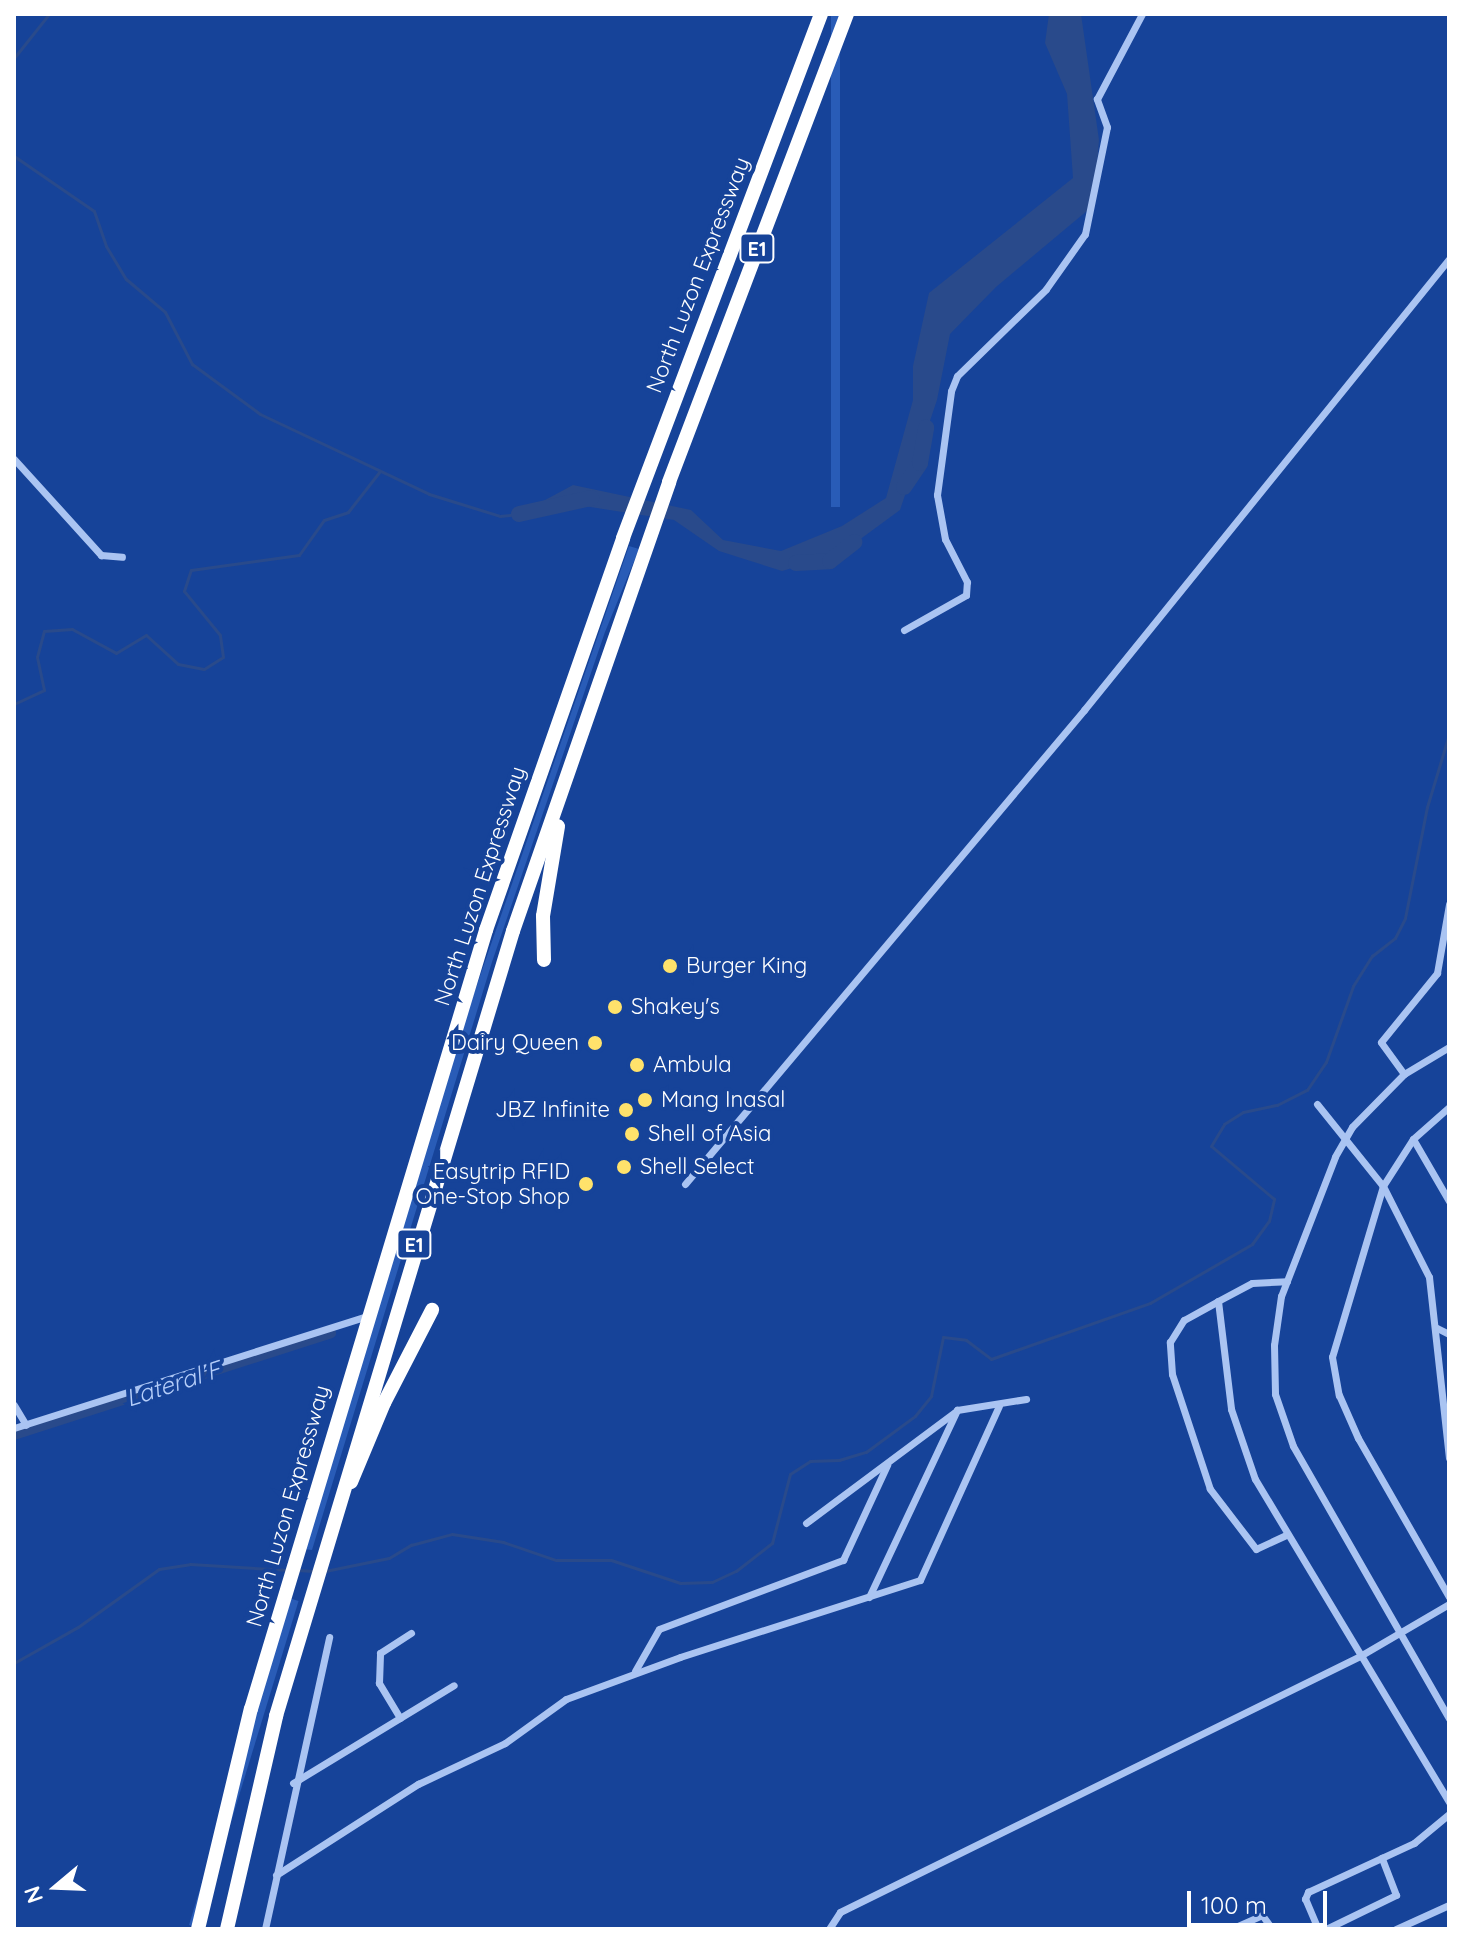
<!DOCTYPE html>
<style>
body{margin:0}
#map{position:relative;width:1463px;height:1943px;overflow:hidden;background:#164399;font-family:Quicksand,sans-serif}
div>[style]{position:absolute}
.green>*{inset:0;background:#295cb7;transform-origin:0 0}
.water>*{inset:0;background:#294a8b}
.stream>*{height:3px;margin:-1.5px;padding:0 1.5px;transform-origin:1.5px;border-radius:1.5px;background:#294a8b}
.canal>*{height:10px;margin:-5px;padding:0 5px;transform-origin:5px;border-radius:5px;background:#294a8b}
.river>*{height:16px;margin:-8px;padding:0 8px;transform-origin:8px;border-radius:8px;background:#294a8b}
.minor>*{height:7px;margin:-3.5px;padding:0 3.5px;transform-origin:3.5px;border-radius:3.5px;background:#aac4f2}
.motorway>*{height:14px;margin:-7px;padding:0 7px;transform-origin:7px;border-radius:7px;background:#fff}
.dots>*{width:22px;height:22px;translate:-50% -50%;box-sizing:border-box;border:4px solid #164399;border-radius:50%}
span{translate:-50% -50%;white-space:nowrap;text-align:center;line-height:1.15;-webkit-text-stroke:8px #164399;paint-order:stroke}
.shield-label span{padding:2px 6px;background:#164399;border:2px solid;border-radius:6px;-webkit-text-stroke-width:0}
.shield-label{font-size:20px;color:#fff;font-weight:700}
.street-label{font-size:22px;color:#fff}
.poi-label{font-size:22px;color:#fff}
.left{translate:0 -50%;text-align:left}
.right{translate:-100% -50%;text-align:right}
.water-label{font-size:24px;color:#b6cef9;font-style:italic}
.frame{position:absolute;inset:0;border:16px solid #fff;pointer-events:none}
.north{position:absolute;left:16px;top:1847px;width:80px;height:80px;-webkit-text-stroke:6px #164399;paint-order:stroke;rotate:251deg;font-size:22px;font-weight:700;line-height:32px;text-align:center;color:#fff}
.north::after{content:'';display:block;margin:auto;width:28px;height:36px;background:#fff;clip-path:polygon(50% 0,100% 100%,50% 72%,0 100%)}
.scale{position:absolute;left:1187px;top:1891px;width:140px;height:36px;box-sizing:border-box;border:4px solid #fff;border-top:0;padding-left:10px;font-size:24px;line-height:28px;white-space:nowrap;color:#fff;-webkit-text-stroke:6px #164399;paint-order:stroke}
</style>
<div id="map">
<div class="green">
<div style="left:831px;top:14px;width:9px;height:493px"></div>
<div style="clip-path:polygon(629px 546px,639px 549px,605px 632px,492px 962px,312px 1550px,304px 1549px,445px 1077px)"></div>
<div style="left:289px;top:1598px;width:10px;height:342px;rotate:17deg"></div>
</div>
<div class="water">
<div style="clip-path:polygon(1049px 14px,1081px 14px,1099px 140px,1094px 205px,996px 287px,950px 334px,937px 400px,900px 510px,840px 554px,782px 571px,719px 551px,674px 520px,558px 502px,519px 514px,573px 485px,691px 510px,723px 540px,781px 551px,842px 526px,886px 498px,913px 400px,913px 366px,929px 293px,1073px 178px,1067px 94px,1045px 43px)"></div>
</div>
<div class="stream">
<div style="left:14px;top:58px;width:56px;rotate:-51.5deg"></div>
<div style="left:14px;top:156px;width:97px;rotate:34.5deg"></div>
<div style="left:94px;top:211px;width:37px;rotate:71deg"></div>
<div style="left:106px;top:246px;width:39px;rotate:59deg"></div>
<div style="left:126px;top:279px;width:51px;rotate:40.2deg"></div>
<div style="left:165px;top:312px;width:59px;rotate:62.6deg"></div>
<div style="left:192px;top:364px;width:84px;rotate:36.3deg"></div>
<div style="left:260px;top:414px;width:187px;rotate:25.3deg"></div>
<div style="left:429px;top:494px;width:74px;rotate:17.2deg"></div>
<div style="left:500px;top:516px;width:19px;rotate:-6deg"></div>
<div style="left:14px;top:704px;width:33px;rotate:-25deg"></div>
<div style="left:44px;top:690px;width:34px;rotate:-102deg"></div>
<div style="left:37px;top:657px;width:27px;rotate:-75deg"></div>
<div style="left:44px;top:631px;width:28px;rotate:-4deg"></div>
<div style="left:72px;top:629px;width:50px;rotate:28.6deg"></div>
<div style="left:116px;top:653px;width:35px;rotate:-31deg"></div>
<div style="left:146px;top:635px;width:43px;rotate:42.2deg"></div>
<div style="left:178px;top:664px;width:26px;rotate:11deg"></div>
<div style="left:204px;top:669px;width:22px;rotate:-32deg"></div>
<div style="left:223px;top:657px;width:22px;rotate:-98deg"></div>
<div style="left:220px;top:635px;width:57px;rotate:-129.3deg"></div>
<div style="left:184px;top:591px;width:22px;rotate:-72deg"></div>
<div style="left:191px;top:570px;width:109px;rotate:-7.9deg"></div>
<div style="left:299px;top:555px;width:43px;rotate:-54.5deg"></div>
<div style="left:324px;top:520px;width:25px;rotate:-18deg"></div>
<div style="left:348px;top:512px;width:52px;rotate:-52deg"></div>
<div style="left:297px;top:1570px;width:16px;rotate:4deg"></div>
<div style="left:325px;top:1571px;width:65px;rotate:-11.5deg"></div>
<div style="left:389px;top:1558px;width:26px;rotate:-31deg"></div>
<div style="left:411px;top:1545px;width:42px;rotate:-15deg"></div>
<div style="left:452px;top:1534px;width:52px;rotate:8.9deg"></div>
<div style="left:503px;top:1542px;width:56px;rotate:18.8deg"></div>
<div style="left:556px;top:1560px;width:55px"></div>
<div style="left:611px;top:1560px;width:73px;rotate:18.4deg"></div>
<div style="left:680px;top:1583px;width:32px;rotate:-2deg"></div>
<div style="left:712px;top:1582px;width:26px;rotate:-25deg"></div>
<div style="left:736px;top:1571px;width:46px;rotate:-37.9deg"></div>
<div style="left:772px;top:1543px;width:71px;rotate:-75.4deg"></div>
<div style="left:790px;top:1474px;width:24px;rotate:-33deg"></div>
<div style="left:810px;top:1461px;width:29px;rotate:-2deg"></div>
<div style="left:839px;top:1460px;width:28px;rotate:-17deg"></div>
<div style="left:866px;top:1452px;width:61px;rotate:-36.3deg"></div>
<div style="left:915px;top:1416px;width:26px;rotate:-51deg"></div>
<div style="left:931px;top:1396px;width:60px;rotate:-78.5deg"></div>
<div style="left:943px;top:1337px;width:23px;rotate:7deg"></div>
<div style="left:966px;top:1340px;width:31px;rotate:37deg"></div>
<div style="left:991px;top:1359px;width:169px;rotate:-19.4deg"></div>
<div style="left:1150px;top:1303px;width:118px;rotate:-30deg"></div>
<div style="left:1252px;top:1244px;width:29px;rotate:-54deg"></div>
<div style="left:1269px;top:1221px;width:23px;rotate:-77deg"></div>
<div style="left:1274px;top:1199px;width:82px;rotate:-139.9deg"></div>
<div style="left:1211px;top:1146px;width:26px;rotate:-59deg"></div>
<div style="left:1224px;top:1124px;width:22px;rotate:-32deg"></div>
<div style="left:1243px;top:1112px;width:35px;rotate:-12deg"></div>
<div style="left:1277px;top:1105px;width:34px;rotate:-27deg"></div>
<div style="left:1307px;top:1090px;width:34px;rotate:-56deg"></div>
<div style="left:1326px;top:1062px;width:81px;rotate:-70.4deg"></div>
<div style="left:1353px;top:986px;width:36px;rotate:-58deg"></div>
<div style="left:1372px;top:956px;width:29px;rotate:-38deg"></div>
<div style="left:1395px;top:938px;width:22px;rotate:-63deg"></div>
<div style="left:1405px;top:918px;width:113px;rotate:-78.8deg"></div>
<div style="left:1427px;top:807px;width:76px;rotate:-73.2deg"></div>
<div style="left:14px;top:1663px;width:73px;rotate:-29.4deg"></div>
<div style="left:78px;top:1627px;width:100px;rotate:-35.6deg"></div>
<div style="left:159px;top:1569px;width:31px;rotate:-9deg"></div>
<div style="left:190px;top:1564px;width:99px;rotate:3.5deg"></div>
</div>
<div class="canal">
<div style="left:14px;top:1435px;width:333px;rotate:-17.8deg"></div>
</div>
<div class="river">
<div style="left:904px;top:487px;width:29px;rotate:-56deg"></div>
<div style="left:920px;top:463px;width:36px;rotate:-80deg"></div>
<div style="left:519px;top:514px;width:74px;rotate:-12.5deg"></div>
<div style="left:796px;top:563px;width:34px;rotate:-3deg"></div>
<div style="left:830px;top:561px;width:31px;rotate:-38deg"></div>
</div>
<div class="minor">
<div style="left:14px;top:459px;width:130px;rotate:47.8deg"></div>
<div style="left:101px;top:555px;width:21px;rotate:5deg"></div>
<div style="left:904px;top:630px;width:71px;rotate:-29.4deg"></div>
<div style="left:966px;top:595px;width:13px;rotate:-86deg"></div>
<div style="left:967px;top:582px;width:48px;rotate:-117.1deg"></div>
<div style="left:945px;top:539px;width:45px;rotate:-100.3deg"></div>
<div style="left:937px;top:495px;width:105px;rotate:-82.3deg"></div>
<div style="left:951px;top:391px;width:16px;rotate:-68deg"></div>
<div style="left:957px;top:376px;width:124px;rotate:-44.3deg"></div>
<div style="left:1046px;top:289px;width:67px;rotate:-54.7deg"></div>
<div style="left:1085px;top:234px;width:109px;rotate:-78.4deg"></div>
<div style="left:1107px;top:127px;width:30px;rotate:-110deg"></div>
<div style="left:1097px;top:99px;width:96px;rotate:-62.1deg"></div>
<div style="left:1449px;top:1047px;width:52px;rotate:149deg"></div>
<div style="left:1404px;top:1074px;width:74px;rotate:134.5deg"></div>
<div style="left:1352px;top:1127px;width:34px;rotate:120deg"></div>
<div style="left:1335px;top:1157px;width:149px;rotate:111.2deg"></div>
<div style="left:1281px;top:1296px;width:49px;rotate:98.1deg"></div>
<div style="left:1274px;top:1345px;width:49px;rotate:88.8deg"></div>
<div style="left:1275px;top:1394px;width:55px;rotate:70.9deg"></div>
<div style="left:1293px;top:1446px;width:314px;rotate:60.2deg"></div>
<div style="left:1404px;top:1074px;width:39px;rotate:-126deg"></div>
<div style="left:1381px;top:1042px;width:89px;rotate:-50.9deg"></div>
<div style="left:1437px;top:973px;width:70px;rotate:-80.1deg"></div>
<div style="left:1317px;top:1104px;width:105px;rotate:51.2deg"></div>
<div style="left:1383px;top:1186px;width:102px;rotate:63.2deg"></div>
<div style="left:1429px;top:1277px;width:182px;rotate:83.7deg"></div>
<div style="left:1449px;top:1107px;width:48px;rotate:138.4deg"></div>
<div style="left:1413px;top:1139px;width:56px;rotate:122.6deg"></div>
<div style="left:1383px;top:1186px;width:178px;rotate:106.6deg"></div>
<div style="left:1332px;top:1357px;width:39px;rotate:80deg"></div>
<div style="left:1339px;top:1395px;width:47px;rotate:66.2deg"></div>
<div style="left:1358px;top:1438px;width:183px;rotate:60.2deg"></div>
<div style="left:1413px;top:1139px;width:72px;rotate:59.9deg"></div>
<div style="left:685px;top:1184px;width:620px;rotate:-49.91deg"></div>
<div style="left:1084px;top:710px;width:580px;rotate:-51.02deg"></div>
<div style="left:1218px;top:1301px;width:109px;rotate:83.1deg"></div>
<div style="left:1231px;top:1409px;width:74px;rotate:71.1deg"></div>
<div style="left:1255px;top:1479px;width:377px;rotate:59deg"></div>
<div style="left:1437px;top:1328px;width:13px;rotate:27deg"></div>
<div style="left:14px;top:1405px;width:23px;rotate:59deg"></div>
<div style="left:14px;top:1428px;width:371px;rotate:-17.6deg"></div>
<div style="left:806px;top:1523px;width:187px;rotate:-36.7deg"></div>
<div style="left:1286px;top:1535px;width:33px;rotate:155deg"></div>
<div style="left:1256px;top:1549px;width:76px;rotate:-127.5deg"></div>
<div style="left:1210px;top:1489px;width:121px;rotate:-108.3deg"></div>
<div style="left:1172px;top:1374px;width:32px;rotate:-94deg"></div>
<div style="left:1170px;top:1342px;width:26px;rotate:-58deg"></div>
<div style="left:1184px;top:1320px;width:39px;rotate:-29deg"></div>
<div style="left:1218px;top:1301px;width:38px;rotate:-28deg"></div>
<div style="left:1252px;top:1283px;width:35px;rotate:-3deg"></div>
<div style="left:869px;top:1597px;width:207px;rotate:-64.8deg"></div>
<div style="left:957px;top:1410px;width:70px;rotate:-9.1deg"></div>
<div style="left:635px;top:1671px;width:48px;rotate:-60.3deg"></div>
<div style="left:659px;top:1629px;width:197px;rotate:-20.6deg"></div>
<div style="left:843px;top:1560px;width:105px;rotate:-65.1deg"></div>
<div style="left:400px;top:1718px;width:41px;rotate:-121deg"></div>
<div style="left:379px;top:1683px;width:30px;rotate:-88deg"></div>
<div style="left:380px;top:1653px;width:37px;rotate:-33deg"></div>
<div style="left:293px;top:1783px;width:188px;rotate:-31.3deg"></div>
<div style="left:276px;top:1875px;width:169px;rotate:-32.7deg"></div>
<div style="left:418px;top:1784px;width:96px;rotate:-25.2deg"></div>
<div style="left:505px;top:1743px;width:75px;rotate:-35.8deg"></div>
<div style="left:566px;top:1699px;width:121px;rotate:-20.2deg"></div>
<div style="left:680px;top:1657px;width:252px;rotate:-17.8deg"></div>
<div style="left:920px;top:1580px;width:191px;rotate:-65.6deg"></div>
<div style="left:265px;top:1929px;width:299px;rotate:-77.6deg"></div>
<div style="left:829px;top:1929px;width:20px;rotate:-57deg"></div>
<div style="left:840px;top:1912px;width:580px;rotate:-26.21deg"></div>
<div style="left:1360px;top:1656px;width:103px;rotate:-30.3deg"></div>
<div style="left:1231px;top:1929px;width:34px;rotate:-24deg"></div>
<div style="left:1262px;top:1915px;width:17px;rotate:54deg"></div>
<div style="left:1318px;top:1929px;width:33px;rotate:-113deg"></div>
<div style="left:1305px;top:1899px;width:8px;rotate:-67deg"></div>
<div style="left:1308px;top:1892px;width:117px;rotate:-24.8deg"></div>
<div style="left:1414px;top:1843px;width:45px;rotate:-39.6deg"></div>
<div style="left:1326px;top:1929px;width:78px;rotate:-25.9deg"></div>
<div style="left:1396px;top:1895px;width:40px;rotate:-111deg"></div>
<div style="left:1396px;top:1929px;width:58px;rotate:-24.4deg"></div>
</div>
<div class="motorway">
<div style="left:544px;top:960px;width:44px;rotate:-91.3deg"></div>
<div style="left:543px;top:916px;width:91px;rotate:-80.5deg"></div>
<div style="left:351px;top:1482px;width:86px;rotate:-67.3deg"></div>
<div style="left:384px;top:1403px;width:105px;rotate:-62.7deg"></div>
<div style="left:198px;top:1929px;width:226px;rotate:-76.5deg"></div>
<div style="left:251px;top:1709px;width:814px;rotate:-73.21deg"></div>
<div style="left:486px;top:930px;width:415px;rotate:-70.7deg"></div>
<div style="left:623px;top:538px;width:560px;rotate:-69.3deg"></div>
<div style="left:227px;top:1929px;width:219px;rotate:-77deg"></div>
<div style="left:276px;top:1716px;width:820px;rotate:-73.2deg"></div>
<div style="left:513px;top:931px;width:475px;rotate:-70.8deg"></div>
<div style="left:669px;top:482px;width:501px;rotate:-69.18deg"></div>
</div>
<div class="dots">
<div style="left:670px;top:966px;background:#ffe26b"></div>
<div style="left:615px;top:1007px;background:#ffe26b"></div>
<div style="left:595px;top:1043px;background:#ffe26b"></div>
<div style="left:637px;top:1065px;background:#ffe26b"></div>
<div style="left:645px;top:1100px;background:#ffe26b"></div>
<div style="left:626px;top:1110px;background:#ffe26b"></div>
<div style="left:632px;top:1134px;background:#ffe26b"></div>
<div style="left:624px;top:1167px;background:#ffe26b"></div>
<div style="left:586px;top:1184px;background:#ffe26b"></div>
</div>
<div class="shield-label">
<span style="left:757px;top:248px">E1</span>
<span style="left:414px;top:1244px">E1</span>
</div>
<div class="street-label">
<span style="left:698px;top:275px;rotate:-69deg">North Luzon Expressway</span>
<span style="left:480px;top:886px;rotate:-72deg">North Luzon Expressway</span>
<span style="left:288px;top:1506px;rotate:-74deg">North Luzon Expressway</span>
</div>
<div class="poi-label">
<span class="left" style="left:686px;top:966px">Burger King</span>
<span class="left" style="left:631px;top:1007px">Shakey's</span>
<span class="right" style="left:579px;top:1043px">Dairy Queen</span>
<span class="left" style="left:653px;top:1065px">Ambula</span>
<span class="left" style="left:661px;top:1100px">Mang Inasal</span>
<span class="right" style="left:610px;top:1110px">JBZ Infinite</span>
<span class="left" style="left:648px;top:1134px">Shell of Asia</span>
<span class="left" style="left:640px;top:1167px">Shell Select</span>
<span class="right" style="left:570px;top:1184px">Easytrip RFID<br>One-Stop Shop</span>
</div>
<div class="water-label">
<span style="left:173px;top:1384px;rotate:-18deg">Lateral F</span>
</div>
<div class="frame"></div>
<div class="north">N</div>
<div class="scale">100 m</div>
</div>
